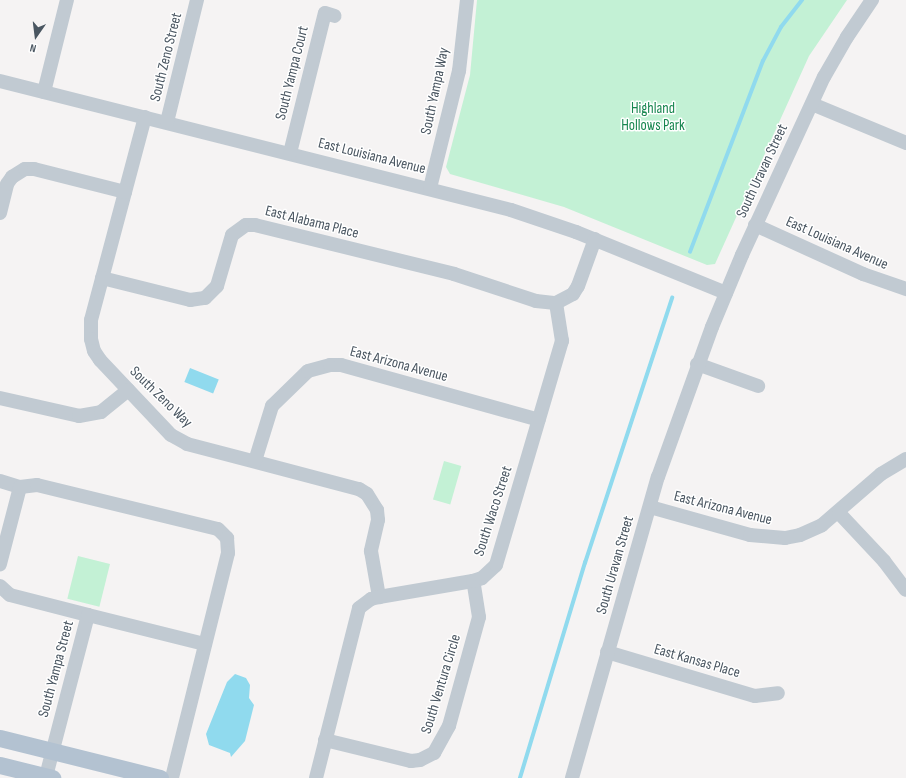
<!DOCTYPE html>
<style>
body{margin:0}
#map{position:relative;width:906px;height:778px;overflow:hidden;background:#f5f3f3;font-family:"Sofia Sans Condensed",sans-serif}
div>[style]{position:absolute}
.green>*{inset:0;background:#c3f1d5;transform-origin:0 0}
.water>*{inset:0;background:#90daee;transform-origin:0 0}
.stream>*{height:3.5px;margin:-1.75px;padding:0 1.75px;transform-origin:1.75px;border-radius:1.75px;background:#90daee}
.minor>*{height:14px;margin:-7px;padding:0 7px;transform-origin:7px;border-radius:7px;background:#c1cad2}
.major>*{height:17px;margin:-8.5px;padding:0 8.5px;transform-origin:8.5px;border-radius:8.5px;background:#b3c2d1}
span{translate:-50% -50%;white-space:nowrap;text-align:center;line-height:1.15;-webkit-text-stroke:3px #fff;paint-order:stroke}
.street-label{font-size:15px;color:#4a5661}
.park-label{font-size:15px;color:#17864f}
.north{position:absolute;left:16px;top:16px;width:40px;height:40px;-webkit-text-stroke:3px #fff;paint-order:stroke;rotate:194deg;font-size:11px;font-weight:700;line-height:16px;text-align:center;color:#4a5661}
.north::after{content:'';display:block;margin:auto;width:14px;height:18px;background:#4a5661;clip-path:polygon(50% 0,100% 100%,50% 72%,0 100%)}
</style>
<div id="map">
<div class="green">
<div style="clip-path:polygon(477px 0,847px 0,809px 56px,715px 264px,707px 265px,564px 207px,450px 174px,446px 167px,470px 75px)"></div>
<div style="left:444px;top:461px;width:18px;height:40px;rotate:16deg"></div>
<div style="left:78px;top:556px;width:33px;height:44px;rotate:14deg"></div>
</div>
<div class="water">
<div style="left:190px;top:368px;width:31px;height:15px;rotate:22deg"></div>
<div style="clip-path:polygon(235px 674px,246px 678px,250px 685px,249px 698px,254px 705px,245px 741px,231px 757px,230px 753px,209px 745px,206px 734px,227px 682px)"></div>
</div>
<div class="stream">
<div style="left:690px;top:252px;width:204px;rotate:-69.1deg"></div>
<div style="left:763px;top:61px;width:38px;rotate:-62deg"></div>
<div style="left:781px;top:27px;width:34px;rotate:-52deg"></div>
<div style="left:520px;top:778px;width:225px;rotate:-73.2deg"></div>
<div style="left:585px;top:563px;width:279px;rotate:-71.8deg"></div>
</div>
<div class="minor">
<div style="left:0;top:81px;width:527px;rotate:14.17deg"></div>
<div style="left:511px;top:210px;width:69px;rotate:18.7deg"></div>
<div style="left:576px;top:232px;width:162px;rotate:22.1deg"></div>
<div style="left:44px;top:92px;width:95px;rotate:-76deg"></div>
<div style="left:812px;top:104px;width:102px;rotate:22.5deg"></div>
<div style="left:145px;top:117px;width:210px;rotate:104.9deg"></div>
<div style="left:91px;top:320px;width:19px;rotate:90deg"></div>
<div style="left:91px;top:339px;width:12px;rotate:76deg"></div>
<div style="left:94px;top:351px;width:11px;rotate:56deg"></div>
<div style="left:100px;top:360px;width:103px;rotate:46.6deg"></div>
<div style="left:171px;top:435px;width:18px;rotate:29deg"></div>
<div style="left:187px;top:444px;width:178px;rotate:14.7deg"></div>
<div style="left:359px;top:489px;width:9px;rotate:32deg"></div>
<div style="left:367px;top:494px;width:19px;rotate:58deg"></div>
<div style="left:377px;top:510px;width:10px;rotate:84deg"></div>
<div style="left:378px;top:520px;width:32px;rotate:103deg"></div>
<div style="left:371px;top:551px;width:47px;rotate:80.1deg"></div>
<div style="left:167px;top:122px;width:126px;rotate:-76.2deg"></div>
<div style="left:290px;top:153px;width:144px;rotate:-76deg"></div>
<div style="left:325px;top:13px;width:10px;rotate:17deg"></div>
<div style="left:430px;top:188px;width:121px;rotate:-76.1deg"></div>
<div style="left:459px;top:71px;width:71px;rotate:-83.6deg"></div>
<div style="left:0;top:213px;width:30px;rotate:-76deg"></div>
<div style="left:7px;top:184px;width:9px;rotate:-54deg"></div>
<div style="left:12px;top:177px;width:15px;rotate:-32deg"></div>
<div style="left:25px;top:169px;width:9px"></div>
<div style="left:34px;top:169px;width:94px;rotate:14.2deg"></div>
<div style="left:755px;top:225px;width:119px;rotate:24.4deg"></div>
<div style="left:863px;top:274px;width:46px;rotate:19.2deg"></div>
<div style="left:102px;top:278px;width:91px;rotate:14deg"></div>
<div style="left:190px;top:300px;width:15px;rotate:-8deg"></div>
<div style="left:205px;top:298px;width:17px;rotate:-45deg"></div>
<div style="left:217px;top:286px;width:53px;rotate:-73.6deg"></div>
<div style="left:232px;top:235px;width:17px;rotate:-36deg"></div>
<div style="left:246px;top:225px;width:9px"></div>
<div style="left:255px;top:225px;width:205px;rotate:13.8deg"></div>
<div style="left:454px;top:274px;width:86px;rotate:18.2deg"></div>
<div style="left:536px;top:301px;width:20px;rotate:6deg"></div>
<div style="left:556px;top:303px;width:19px;rotate:-28deg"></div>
<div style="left:573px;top:294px;width:9px;rotate:-58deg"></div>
<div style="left:578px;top:286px;width:50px;rotate:-70.1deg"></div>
<div style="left:697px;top:364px;width:65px;rotate:19.8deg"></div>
<div style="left:0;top:398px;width:81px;rotate:12.8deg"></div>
<div style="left:79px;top:416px;width:22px;rotate:-10deg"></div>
<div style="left:101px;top:412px;width:35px;rotate:-39deg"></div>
<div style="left:255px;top:461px;width:58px;rotate:-72.8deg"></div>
<div style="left:272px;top:406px;width:50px;rotate:-44.2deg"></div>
<div style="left:308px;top:371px;width:23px;rotate:-15deg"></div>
<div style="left:330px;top:365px;width:11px"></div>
<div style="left:341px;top:365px;width:205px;rotate:15.5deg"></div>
<div style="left:0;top:481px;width:21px;rotate:17deg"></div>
<div style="left:20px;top:487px;width:80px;rotate:104.6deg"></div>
<div style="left:20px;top:487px;width:17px;rotate:-7deg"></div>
<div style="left:37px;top:485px;width:186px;rotate:13.7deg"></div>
<div style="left:218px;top:529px;width:13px;rotate:45deg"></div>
<div style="left:227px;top:538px;width:15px;rotate:86deg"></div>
<div style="left:228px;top:553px;width:232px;rotate:104deg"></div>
<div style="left:650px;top:507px;width:104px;rotate:15.6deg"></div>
<div style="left:750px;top:535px;width:35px;rotate:5deg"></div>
<div style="left:785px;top:538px;width:15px;rotate:-11deg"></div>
<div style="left:800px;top:535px;width:24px;rotate:-24deg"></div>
<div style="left:822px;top:525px;width:78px;rotate:-40.8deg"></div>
<div style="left:881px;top:474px;width:29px;rotate:-31deg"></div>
<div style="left:839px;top:513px;width:66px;rotate:46.8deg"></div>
<div style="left:884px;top:561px;width:36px;rotate:53deg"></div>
<div style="left:0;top:586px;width:13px;rotate:42deg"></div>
<div style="left:10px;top:595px;width:81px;rotate:14.4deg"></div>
<div style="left:88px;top:615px;width:166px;rotate:104.6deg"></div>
<div style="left:88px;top:615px;width:120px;rotate:14deg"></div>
<div style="left:607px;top:652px;width:154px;rotate:16.6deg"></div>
<div style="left:755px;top:696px;width:23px;rotate:-7deg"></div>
<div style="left:325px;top:740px;width:89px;rotate:13.7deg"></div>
<div style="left:411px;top:761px;width:9px;rotate:-6deg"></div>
<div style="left:420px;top:760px;width:16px;rotate:-27deg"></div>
<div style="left:434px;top:753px;width:31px;rotate:-61deg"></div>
<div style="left:449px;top:726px;width:113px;rotate:-74.6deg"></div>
<div style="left:479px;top:617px;width:36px;rotate:-99deg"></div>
<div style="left:316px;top:778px;width:175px;rotate:-75.8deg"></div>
<div style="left:359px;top:608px;width:15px;rotate:-37deg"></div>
<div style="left:371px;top:599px;width:8px;rotate:-14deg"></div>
<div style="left:379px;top:597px;width:95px;rotate:-9.7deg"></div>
<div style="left:473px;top:581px;width:9px;rotate:-18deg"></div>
<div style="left:482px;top:578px;width:19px;rotate:-43deg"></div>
<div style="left:496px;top:565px;width:234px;rotate:-73.6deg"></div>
<div style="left:562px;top:341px;width:38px;rotate:-99deg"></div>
<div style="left:572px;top:778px;width:313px;rotate:-74.1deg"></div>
<div style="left:658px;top:477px;width:159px;rotate:-70.2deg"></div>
<div style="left:712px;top:327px;width:78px;rotate:-67.4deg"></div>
<div style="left:742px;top:255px;width:196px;rotate:-65.3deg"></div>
<div style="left:824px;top:77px;width:46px;rotate:-60.1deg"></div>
<div style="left:847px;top:37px;width:45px;rotate:-56deg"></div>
</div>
<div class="major">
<div style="left:0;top:738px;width:165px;rotate:14deg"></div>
<div style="left:0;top:765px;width:54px;rotate:14deg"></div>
</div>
<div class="street-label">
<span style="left:166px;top:57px;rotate:-76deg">South Zeno Street</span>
<span style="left:292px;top:73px;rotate:-76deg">South Yampa Court</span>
<span style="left:435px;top:91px;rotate:-78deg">South Yampa Way</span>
<span style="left:372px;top:156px;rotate:14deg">East Louisiana Avenue</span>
<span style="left:762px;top:171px;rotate:-65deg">South Uravan Street</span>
<span style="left:312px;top:222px;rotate:14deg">East Alabama Place</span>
<span style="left:837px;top:243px;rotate:24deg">East Louisiana Avenue</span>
<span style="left:399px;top:364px;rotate:15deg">East Arizona Avenue</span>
<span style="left:161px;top:397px;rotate:44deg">South Zeno Way</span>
<span style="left:723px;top:508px;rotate:14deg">East Arizona Avenue</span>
<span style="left:493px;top:511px;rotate:-72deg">South Waco Street</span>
<span style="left:615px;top:565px;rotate:-74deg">South Uravan Street</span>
<span style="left:697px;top:661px;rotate:16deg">East Kansas Place</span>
<span style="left:56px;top:669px;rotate:-75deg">South Yampa Street</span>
<span style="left:441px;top:684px;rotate:-73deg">South Ventura Circle</span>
</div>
<div class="park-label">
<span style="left:653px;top:117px">Highland<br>Hollows Park</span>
</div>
<div class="north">N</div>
</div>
